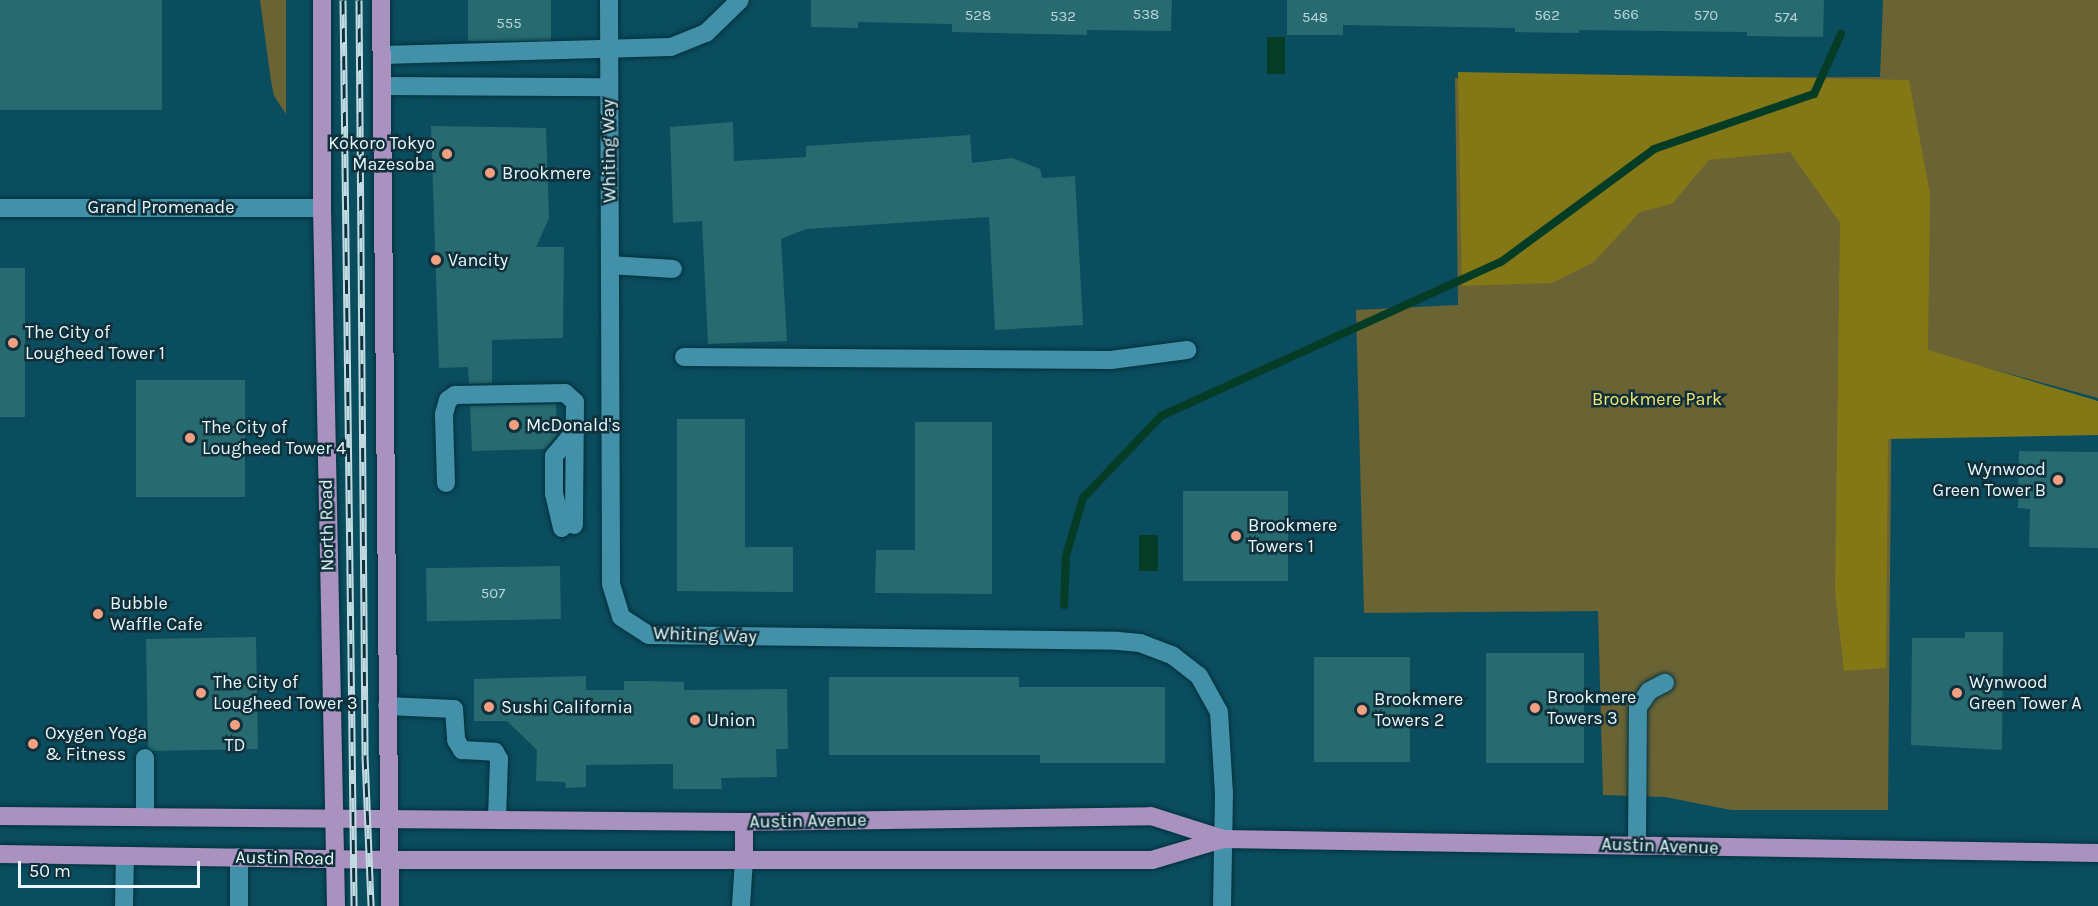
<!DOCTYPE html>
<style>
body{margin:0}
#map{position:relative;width:2098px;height:906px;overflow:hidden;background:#0a4d5e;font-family:Karla,sans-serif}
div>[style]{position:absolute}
.green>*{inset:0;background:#6a6334}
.forest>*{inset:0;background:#847716}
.water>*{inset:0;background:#043c26;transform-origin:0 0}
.stream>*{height:8px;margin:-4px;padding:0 4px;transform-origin:4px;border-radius:4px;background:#043c26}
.building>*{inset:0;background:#276b70;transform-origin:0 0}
.roads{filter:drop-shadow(0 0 2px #03303d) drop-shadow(0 0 2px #03303d)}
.minor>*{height:18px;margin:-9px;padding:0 9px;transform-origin:9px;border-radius:9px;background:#4390a9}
.major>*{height:18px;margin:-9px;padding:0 9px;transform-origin:9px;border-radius:9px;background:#aa92c0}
.rail>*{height:7px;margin-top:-3.5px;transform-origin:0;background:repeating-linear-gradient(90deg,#0f303a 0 14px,#c2dae1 0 28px);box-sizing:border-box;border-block:2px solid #c2dae1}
.dots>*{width:16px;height:16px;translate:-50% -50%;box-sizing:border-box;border:3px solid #0f303a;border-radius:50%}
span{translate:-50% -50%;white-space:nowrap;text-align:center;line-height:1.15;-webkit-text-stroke:5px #0f303a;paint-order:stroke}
.number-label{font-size:15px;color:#b8d4d9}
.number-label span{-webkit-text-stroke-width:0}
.poi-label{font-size:18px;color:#e9f7fc}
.right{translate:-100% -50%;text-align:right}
.left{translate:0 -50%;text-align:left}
.street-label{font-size:18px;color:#e9f7fc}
.park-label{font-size:18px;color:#f6e56d}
.scale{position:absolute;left:18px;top:861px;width:182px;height:27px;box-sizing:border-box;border:3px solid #e9f7fc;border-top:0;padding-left:8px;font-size:18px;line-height:21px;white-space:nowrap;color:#e9f7fc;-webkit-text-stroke:4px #0f303a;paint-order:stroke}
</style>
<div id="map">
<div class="green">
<div style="clip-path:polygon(260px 0,286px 0,286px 114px,274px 96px,271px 81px)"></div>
<div style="clip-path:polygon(1883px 0,2098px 0,2098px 398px,1951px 358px,1892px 351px,1888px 810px,1731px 810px,1665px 797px,1603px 795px,1598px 611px,1364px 613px,1356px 310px,1458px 305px,1455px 78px,1880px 77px)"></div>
</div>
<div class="forest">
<div style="clip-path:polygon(1458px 72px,1909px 80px,1930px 194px,1928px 350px,2098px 401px,2098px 435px,1888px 439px,1886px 668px,1844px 671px,1835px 592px,1840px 223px,1790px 152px,1709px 160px,1672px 204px,1640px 212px,1594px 262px,1552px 283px,1462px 286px)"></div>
</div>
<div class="water">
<div style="left:1267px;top:37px;width:18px;height:37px"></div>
<div style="left:1139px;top:535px;width:19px;height:36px"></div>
</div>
<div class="stream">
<div style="left:1064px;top:605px;width:49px;rotate:-87.7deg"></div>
<div style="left:1066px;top:556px;width:60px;rotate:-73.7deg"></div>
<div style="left:1083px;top:498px;width:113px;rotate:-46.4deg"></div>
<div style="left:1161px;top:416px;width:373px;rotate:-24.4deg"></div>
<div style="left:1501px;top:262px;width:190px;rotate:-36.4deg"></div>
<div style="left:1654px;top:149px;width:169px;rotate:-19deg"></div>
<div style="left:1814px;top:94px;width:66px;rotate:-65.8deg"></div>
</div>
<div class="building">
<div style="left:0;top:0;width:162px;height:110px"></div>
<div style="left:468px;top:0;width:83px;height:41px"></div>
<div style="clip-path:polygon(811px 0,1172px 0,1171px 31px,1087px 30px,1087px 35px,952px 32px,952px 24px,858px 22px,858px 28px,811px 27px)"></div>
<div style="clip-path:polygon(1287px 0,1824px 0,1823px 37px,1747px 36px,1747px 32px,1579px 30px,1579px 33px,1515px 32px,1515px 28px,1343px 25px,1343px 35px,1287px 35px)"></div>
<div style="clip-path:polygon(733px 122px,734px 161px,806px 157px,806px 146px,970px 135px,972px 163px,1012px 158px,1040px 169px,1042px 178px,1075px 176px,1083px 325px,995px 330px,989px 217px,806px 229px,781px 239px,787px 341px,708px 344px,702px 221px,673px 223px,670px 127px)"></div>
<div style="clip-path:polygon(431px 126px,546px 128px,549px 218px,536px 247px,564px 247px,563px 338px,492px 340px,492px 383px,469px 384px,468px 367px,439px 368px)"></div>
<div style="left:25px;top:268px;width:149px;height:25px;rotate:90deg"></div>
<div style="left:136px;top:380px;width:109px;height:117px"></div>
<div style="clip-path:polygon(556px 404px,557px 435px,545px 449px,472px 451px,470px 406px)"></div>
<div style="clip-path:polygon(677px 419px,745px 419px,745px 547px,793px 547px,793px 592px,677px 591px)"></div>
<div style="clip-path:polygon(915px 422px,992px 422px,992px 594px,875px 593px,876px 550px,915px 550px)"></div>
<div style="clip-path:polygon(2019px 451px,2098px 452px,2098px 548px,2029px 547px,2030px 509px,2018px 508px)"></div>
<div style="left:1183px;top:491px;width:105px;height:90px"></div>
<div style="left:560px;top:566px;width:53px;height:134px;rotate:89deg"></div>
<div style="clip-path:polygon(1965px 632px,2003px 632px,2002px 750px,1911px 745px,1912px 638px,1965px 638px)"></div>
<div style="left:256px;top:637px;width:112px;height:110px;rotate:89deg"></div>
<div style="left:1486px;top:653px;width:98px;height:110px"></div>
<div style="left:1314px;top:657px;width:96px;height:105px"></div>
<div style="clip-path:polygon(586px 676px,586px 690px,624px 690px,624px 681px,649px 681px,684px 682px,684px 690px,787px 689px,788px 749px,776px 749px,777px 777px,721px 778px,722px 789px,673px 789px,673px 764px,586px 765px,586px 787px,566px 788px,565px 782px,536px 781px,537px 750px,507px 721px,474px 721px,474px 679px)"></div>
<div style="clip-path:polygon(829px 677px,1019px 677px,1019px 687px,1165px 687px,1165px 763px,1040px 763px,1040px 755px,829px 755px)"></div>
</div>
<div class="roads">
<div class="minor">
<div style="left:609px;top:0;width:584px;rotate:89.8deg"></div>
<div style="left:611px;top:584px;width:34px;rotate:73deg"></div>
<div style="left:621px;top:617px;width:33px;rotate:33deg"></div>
<div style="left:649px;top:635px;width:469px;rotate:0.7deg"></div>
<div style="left:1118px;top:641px;width:22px;rotate:5deg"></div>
<div style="left:1140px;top:643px;width:34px;rotate:21deg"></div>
<div style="left:1172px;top:655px;width:34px;rotate:38deg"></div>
<div style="left:1199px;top:676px;width:41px;rotate:60.9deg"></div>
<div style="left:1219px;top:712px;width:81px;rotate:86.5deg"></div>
<div style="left:1224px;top:793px;width:113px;rotate:91deg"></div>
<div style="left:382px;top:55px;width:289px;rotate:-1.6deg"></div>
<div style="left:671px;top:47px;width:38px;rotate:-22deg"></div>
<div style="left:706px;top:33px;width:47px;rotate:-44.1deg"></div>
<div style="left:383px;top:86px;width:225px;rotate:0.3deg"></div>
<div style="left:0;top:208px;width:322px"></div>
<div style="left:610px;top:265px;width:63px;rotate:3.6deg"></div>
<div style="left:684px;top:357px;width:427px;rotate:0.4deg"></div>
<div style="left:1111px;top:360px;width:77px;rotate:-7.5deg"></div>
<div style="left:446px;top:483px;width:69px;rotate:-91.7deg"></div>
<div style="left:444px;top:414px;width:15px;rotate:-74deg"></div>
<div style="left:448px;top:400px;width:9px;rotate:-36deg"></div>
<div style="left:455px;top:395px;width:110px;rotate:-1deg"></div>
<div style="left:565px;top:393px;width:13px;rotate:42deg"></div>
<div style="left:575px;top:402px;width:123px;rotate:90.5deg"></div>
<div style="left:562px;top:528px;width:35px;rotate:-103deg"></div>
<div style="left:554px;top:494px;width:38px;rotate:-90deg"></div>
<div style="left:554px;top:456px;width:34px;rotate:-50deg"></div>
<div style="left:387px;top:706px;width:67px;rotate:2.6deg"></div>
<div style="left:454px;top:709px;width:31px;rotate:86deg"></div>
<div style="left:456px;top:740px;width:12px;rotate:59deg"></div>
<div style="left:462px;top:750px;width:33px;rotate:3deg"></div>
<div style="left:495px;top:752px;width:8px;rotate:60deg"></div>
<div style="left:499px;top:759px;width:61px;rotate:91.9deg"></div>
<div style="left:145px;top:816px;width:58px;rotate:-90deg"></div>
<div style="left:1637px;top:845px;width:138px;rotate:-89.6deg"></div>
<div style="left:1638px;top:707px;width:19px;rotate:-55deg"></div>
<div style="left:1649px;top:691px;width:18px;rotate:-27deg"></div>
<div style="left:124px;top:906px;width:50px;rotate:-88.9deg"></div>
<div style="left:239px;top:906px;width:49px;rotate:-90deg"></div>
<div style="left:741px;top:906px;width:46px;rotate:-86.3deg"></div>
</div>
<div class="major">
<div style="left:322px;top:0;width:208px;rotate:90deg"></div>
<div style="left:322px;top:208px;width:698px;rotate:88.85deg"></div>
<div style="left:381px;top:0;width:906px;rotate:89.43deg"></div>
<div style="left:0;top:816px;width:744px;rotate:0.46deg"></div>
<div style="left:744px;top:822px;width:407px;rotate:-0.8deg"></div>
<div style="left:1151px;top:816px;width:76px;rotate:17.7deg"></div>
<div style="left:744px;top:822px;width:38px;rotate:90deg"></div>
<div style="left:0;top:854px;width:389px;rotate:0.9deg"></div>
<div style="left:389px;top:860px;width:763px"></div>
<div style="left:1152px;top:860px;width:74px;rotate:-16.5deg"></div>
<div style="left:1223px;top:839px;width:875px;rotate:0.92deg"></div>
</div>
</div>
<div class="rail">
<div style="left:343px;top:0;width:906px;rotate:89.3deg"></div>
<div style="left:359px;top:0;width:755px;rotate:89.54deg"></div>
<div style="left:365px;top:755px;width:151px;rotate:87.7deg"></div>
</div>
<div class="dots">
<div style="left:447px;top:154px;background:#f2a081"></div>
<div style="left:490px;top:173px;background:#f2a081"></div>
<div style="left:436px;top:260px;background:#f2a081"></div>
<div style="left:13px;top:343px;background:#f2a081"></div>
<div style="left:514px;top:425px;background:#f2a081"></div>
<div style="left:190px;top:438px;background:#f2a081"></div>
<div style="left:2058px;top:480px;background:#f2a081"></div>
<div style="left:1236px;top:536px;background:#f2a081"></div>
<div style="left:98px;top:614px;background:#f2a081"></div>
<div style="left:201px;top:693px;background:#f2a081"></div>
<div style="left:1957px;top:693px;background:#f2a081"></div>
<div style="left:489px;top:707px;background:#f2a081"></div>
<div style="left:1535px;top:708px;background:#f2a081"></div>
<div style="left:1362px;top:710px;background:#f2a081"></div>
<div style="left:695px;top:720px;background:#f2a081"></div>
<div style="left:235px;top:725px;background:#f2a081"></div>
<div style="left:33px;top:744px;background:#f2a081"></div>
</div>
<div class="number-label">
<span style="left:1146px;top:15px">538</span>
<span style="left:1626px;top:15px">566</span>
<span style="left:978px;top:16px">528</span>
<span style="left:1547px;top:16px">562</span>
<span style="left:1706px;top:16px">570</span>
<span style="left:1063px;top:17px">532</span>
<span style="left:1315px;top:18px">548</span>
<span style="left:1786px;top:18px">574</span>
<span style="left:509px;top:24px">555</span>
<span style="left:493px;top:594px">507</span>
</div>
<div class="poi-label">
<span class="right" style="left:435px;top:154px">Kokoro Tokyo<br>Mazesoba</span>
<span class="left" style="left:502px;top:173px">Brookmere</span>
<span class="left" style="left:448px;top:260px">Vancity</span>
<span class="left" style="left:25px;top:343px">The City of<br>Lougheed Tower 1</span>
<span class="left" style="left:526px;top:425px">McDonald's</span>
<span class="left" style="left:202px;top:438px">The City of<br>Lougheed Tower 4</span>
<span class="right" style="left:2046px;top:480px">Wynwood<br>Green Tower B</span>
<span class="left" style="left:1248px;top:536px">Brookmere<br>Towers 1</span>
<span class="left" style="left:110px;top:614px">Bubble<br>Waffle Cafe</span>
<span class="left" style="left:213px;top:693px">The City of<br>Lougheed Tower 3</span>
<span class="left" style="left:1969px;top:693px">Wynwood<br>Green Tower A</span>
<span class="left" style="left:1547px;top:708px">Brookmere<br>Towers 3</span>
<span class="left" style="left:1374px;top:710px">Brookmere<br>Towers 2</span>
<span class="left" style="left:501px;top:707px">Sushi California</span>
<span class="left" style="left:707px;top:720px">Union</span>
<span class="left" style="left:45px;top:744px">Oxygen Yoga<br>&amp; Fitness</span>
<span style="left:235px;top:745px">TD</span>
</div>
<div class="street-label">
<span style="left:609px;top:151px;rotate:-91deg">Whiting Way</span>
<span style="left:161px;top:207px">Grand Promenade</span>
<span style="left:327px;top:525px;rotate:-91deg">North Road</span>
<span style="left:705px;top:635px;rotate:2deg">Whiting Way</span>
<span style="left:808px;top:821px;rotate:-1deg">Austin Avenue</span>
<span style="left:1660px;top:846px;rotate:2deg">Austin Avenue</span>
<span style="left:285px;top:858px;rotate:1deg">Austin Road</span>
</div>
<div class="park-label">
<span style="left:1657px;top:399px">Brookmere Park</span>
</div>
<div class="scale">50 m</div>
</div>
